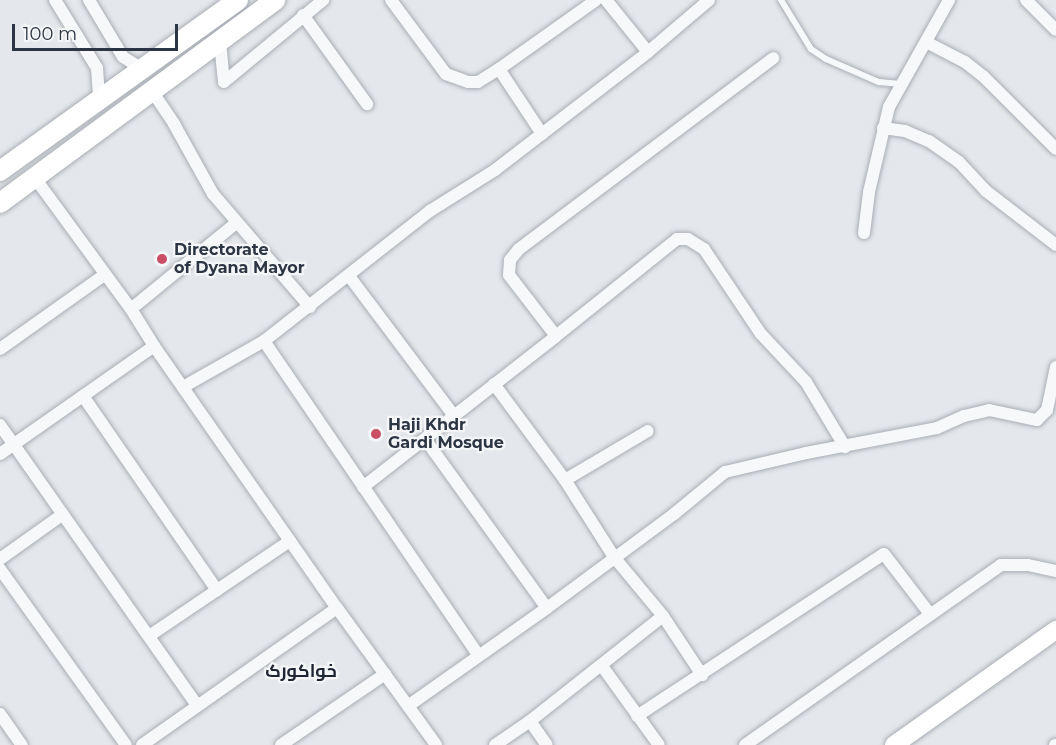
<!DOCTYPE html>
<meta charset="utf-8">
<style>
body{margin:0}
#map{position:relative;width:1056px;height:745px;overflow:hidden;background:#e4e7eb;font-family:Montserrat,Cairo,sans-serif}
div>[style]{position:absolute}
.roads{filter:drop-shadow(0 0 2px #a9aeb5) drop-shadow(0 0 2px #a9aeb5)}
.lane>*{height:6px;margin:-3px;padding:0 3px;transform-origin:3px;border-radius:3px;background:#f7f8f9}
.street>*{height:12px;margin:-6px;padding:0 6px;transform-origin:6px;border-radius:6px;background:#f7f8f9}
.secondary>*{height:18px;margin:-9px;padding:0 9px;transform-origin:9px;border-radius:9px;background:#fff}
.primary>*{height:20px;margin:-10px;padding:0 10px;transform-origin:10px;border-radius:10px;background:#fff}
.dots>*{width:16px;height:16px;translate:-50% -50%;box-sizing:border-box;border:3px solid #f4f6f8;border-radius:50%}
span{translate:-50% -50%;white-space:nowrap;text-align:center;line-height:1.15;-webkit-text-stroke:4.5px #f4f6f8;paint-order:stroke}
.poi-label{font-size:16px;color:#2c3543;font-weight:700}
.left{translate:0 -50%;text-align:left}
.neighbourhood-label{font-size:18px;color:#1e2634;font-weight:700}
.scale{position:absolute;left:12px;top:24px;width:166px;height:27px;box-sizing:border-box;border:3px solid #2c3543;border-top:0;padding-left:8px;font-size:18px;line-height:21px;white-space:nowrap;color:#2c3543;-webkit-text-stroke:4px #f4f6f8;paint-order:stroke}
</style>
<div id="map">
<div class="roads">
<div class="lane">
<div style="left:781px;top:0;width:57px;rotate:58.5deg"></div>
<div style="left:811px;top:49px;width:18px;rotate:34deg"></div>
<div style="left:826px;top:59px;width:58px;rotate:23.5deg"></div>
<div style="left:879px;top:82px;width:22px;rotate:5deg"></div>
</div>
<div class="street">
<div style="left:55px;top:0;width:80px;rotate:58.3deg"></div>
<div style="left:97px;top:68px;width:32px;rotate:86deg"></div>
<div style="left:89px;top:0;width:66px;rotate:59.2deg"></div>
<div style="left:123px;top:57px;width:22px;rotate:32deg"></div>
<div style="left:391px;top:0;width:92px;rotate:53.4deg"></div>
<div style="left:446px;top:74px;width:23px;rotate:20deg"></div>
<div style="left:468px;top:82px;width:10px"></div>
<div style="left:478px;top:82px;width:25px;rotate:-32deg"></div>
<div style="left:499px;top:69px;width:119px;rotate:-35.4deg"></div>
<div style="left:1026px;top:0;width:42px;rotate:45deg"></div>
<div style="left:303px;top:15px;width:110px;rotate:54.3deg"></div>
<div style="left:220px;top:42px;width:40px;rotate:84.3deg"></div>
<div style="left:926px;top:42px;width:44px;rotate:27.1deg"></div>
<div style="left:965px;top:62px;width:23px;rotate:38deg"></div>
<div style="left:983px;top:76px;width:103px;rotate:45deg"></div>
<div style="left:648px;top:52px;width:80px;rotate:-40.4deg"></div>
<div style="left:499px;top:69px;width:78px;rotate:56.5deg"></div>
<div style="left:224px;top:82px;width:129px;rotate:-39.6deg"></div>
<div style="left:152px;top:91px;width:40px;rotate:56deg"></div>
<div style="left:174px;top:124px;width:80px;rotate:60.9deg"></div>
<div style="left:213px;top:194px;width:149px;rotate:49.4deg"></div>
<div style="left:883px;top:128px;width:22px;rotate:8deg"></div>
<div style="left:905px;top:131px;width:26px;rotate:23deg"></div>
<div style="left:929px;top:141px;width:37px;rotate:35deg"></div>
<div style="left:959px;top:162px;width:40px;rotate:47deg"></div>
<div style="left:986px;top:191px;width:88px;rotate:37.6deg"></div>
<div style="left:35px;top:178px;width:162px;rotate:53.8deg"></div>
<div style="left:131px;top:309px;width:44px;rotate:58.1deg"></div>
<div style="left:154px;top:346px;width:320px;rotate:55.1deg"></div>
<div style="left:337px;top:608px;width:169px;rotate:54.1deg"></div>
<div style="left:864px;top:233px;width:41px;rotate:-83deg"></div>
<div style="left:869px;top:192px;width:87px;rotate:-76.8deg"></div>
<div style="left:889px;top:107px;width:123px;rotate:-60.7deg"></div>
<div style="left:349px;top:276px;width:175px;rotate:53.1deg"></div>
<div style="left:131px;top:309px;width:136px;rotate:-39.3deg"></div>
<div style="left:556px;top:336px;width:155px;rotate:-38.7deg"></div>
<div style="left:677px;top:239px;width:11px"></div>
<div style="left:688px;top:239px;width:19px;rotate:32deg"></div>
<div style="left:704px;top:249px;width:102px;rotate:56.2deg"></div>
<div style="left:761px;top:334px;width:66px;rotate:46.8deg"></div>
<div style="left:806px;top:382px;width:76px;rotate:59deg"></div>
<div style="left:264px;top:341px;width:381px;rotate:55.7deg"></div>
<div style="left:0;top:349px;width:128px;rotate:-35.4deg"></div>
<div style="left:494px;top:384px;width:119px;rotate:53.5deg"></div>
<div style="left:565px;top:480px;width:91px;rotate:57.5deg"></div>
<div style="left:614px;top:557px;width:77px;rotate:50.3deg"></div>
<div style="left:663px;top:616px;width:71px;rotate:56.5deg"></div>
<div style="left:183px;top:387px;width:93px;rotate:-29.6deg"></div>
<div style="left:264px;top:341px;width:211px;rotate:-38.1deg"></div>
<div style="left:430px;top:211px;width:77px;rotate:-32.2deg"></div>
<div style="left:495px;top:170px;width:193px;rotate:-37.6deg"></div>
<div style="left:648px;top:52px;width:67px;rotate:-128.9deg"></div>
<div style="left:83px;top:396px;width:236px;rotate:55.4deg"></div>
<div style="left:0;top:425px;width:342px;rotate:54.9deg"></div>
<div style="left:425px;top:439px;width:208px;rotate:54.2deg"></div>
<div style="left:0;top:454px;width:188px;rotate:-35deg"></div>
<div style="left:565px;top:480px;width:96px;rotate:-30.6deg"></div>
<div style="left:363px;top:487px;width:245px;rotate:-38deg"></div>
<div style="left:556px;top:336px;width:77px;rotate:-127.6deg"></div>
<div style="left:509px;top:275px;width:15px;rotate:-86deg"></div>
<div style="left:510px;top:260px;width:14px;rotate:-51deg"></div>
<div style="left:519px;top:249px;width:318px;rotate:-36.9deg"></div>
<div style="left:0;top:559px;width:77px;rotate:-35.5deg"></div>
<div style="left:0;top:569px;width:216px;rotate:54.4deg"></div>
<div style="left:149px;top:636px;width:170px;rotate:-34deg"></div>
<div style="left:602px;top:666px;width:97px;rotate:54.2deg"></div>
<div style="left:408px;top:706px;width:170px;rotate:-35.2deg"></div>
<div style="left:547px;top:608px;width:158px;rotate:-36.5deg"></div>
<div style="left:674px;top:514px;width:66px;rotate:-39.5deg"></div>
<div style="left:725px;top:472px;width:83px;rotate:-13.2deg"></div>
<div style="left:806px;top:453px;width:133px;rotate:-10.8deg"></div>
<div style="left:937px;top:428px;width:30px;rotate:-24deg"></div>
<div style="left:964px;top:416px;width:26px;rotate:-13deg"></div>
<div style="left:989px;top:410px;width:49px;rotate:11.8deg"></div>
<div style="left:1037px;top:420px;width:14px;rotate:-45deg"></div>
<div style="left:1047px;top:410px;width:44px;rotate:-78.2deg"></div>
<div style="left:0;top:714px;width:38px;rotate:55deg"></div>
<div style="left:637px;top:716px;width:295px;rotate:-33.3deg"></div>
<div style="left:884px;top:554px;width:76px;rotate:52.5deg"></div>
<div style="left:530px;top:721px;width:29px;rotate:55deg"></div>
<div style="left:142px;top:745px;width:238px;rotate:-35.1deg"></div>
<div style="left:281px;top:745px;width:126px;rotate:-34.3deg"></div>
<div style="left:495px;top:745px;width:42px;rotate:-34.4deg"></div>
<div style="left:530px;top:721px;width:169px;rotate:-38.3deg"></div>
<div style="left:745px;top:745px;width:313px;rotate:-35.1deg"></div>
<div style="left:1001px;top:565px;width:27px"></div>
<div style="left:1028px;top:565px;width:29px;rotate:12deg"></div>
<div style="left:1055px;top:745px;width:1px"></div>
</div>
<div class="secondary">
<div style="left:894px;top:745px;width:199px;rotate:-35.4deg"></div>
</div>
<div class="primary">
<div style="left:0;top:171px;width:293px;rotate:-35.7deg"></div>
<div style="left:0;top:203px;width:342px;rotate:-36.4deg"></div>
</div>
</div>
<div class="dots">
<div style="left:162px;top:259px;background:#ca4f65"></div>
<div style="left:376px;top:434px;background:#ca4f65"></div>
</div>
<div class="poi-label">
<span class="left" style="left:174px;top:259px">Directorate<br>of Dyana Mayor</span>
<span class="left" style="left:388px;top:434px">Haji Khdr<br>Gardi Mosque</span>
</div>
<div class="neighbourhood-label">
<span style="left:301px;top:671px">خواکورک</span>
</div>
<div class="scale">100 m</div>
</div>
